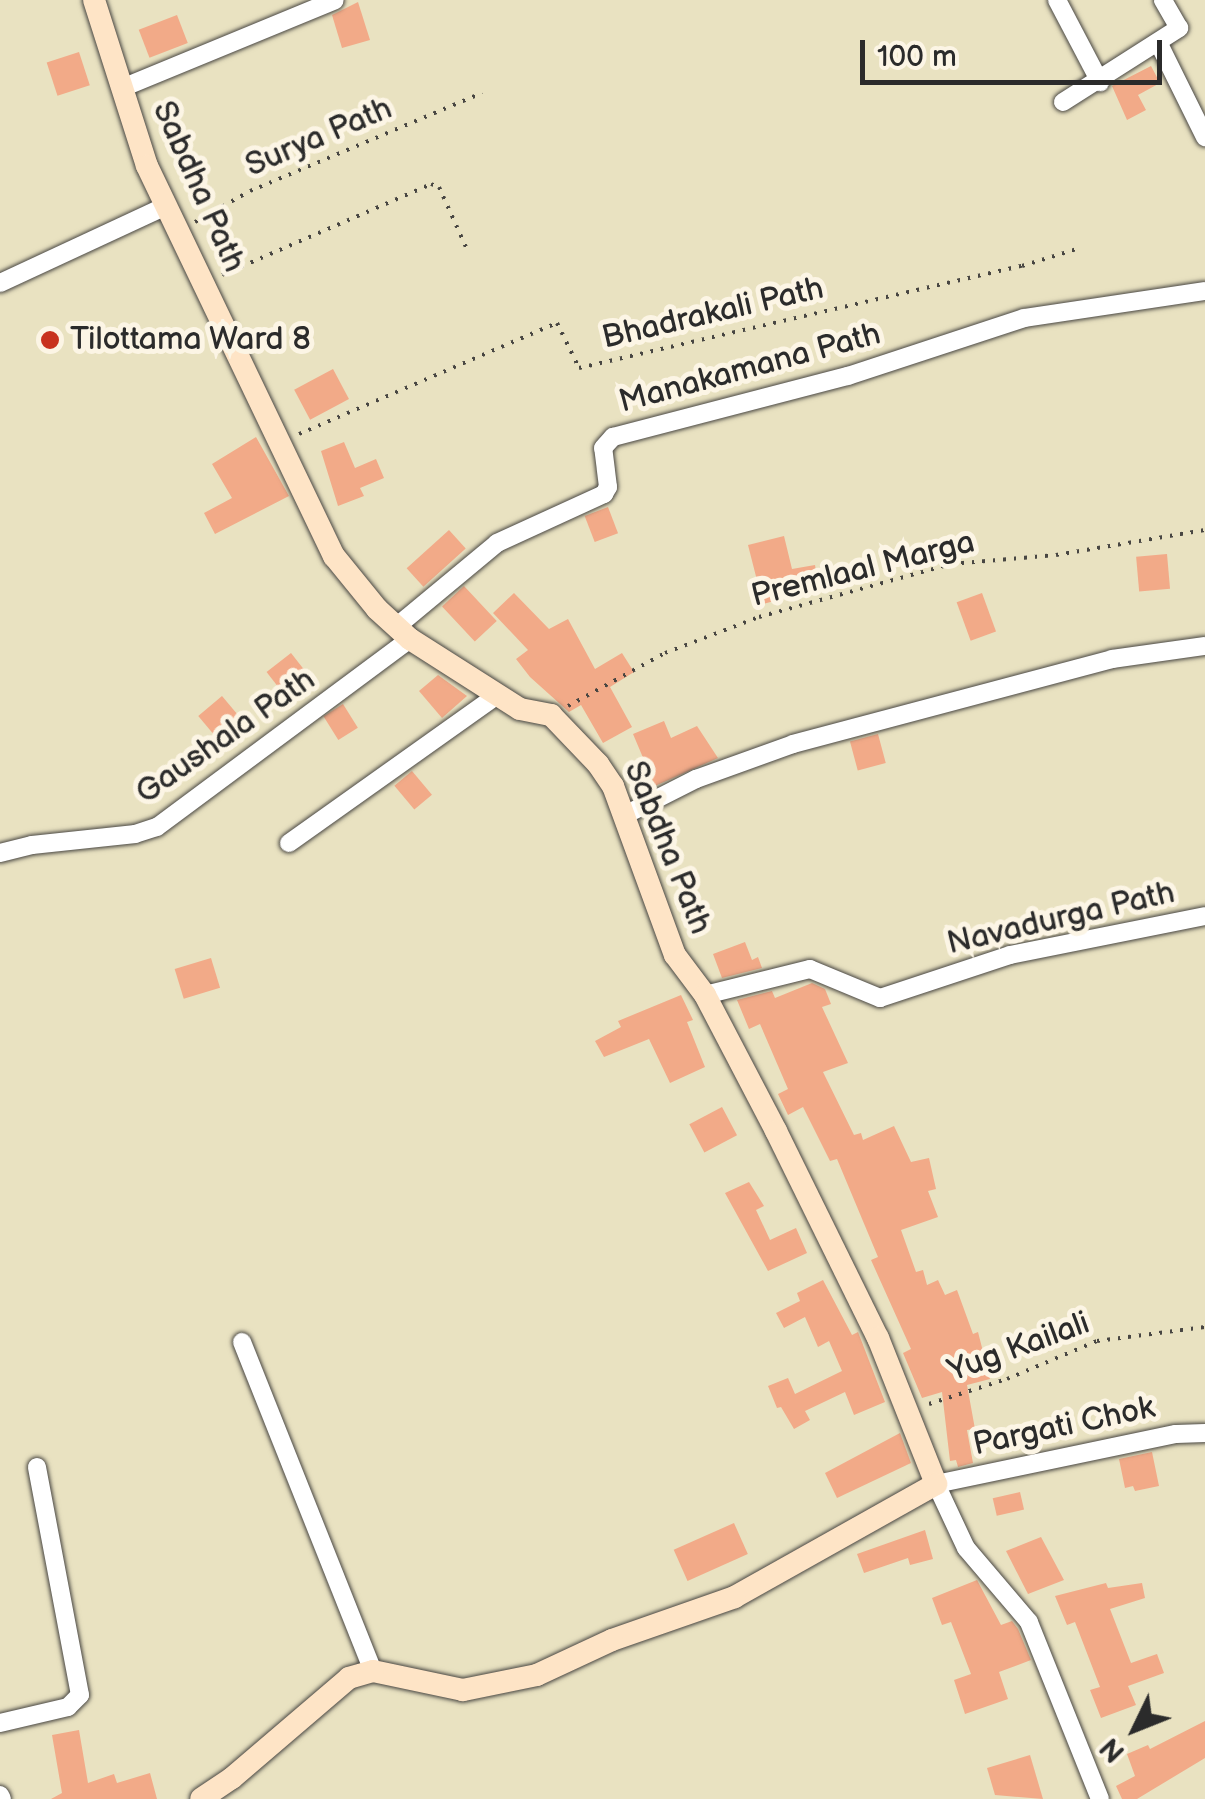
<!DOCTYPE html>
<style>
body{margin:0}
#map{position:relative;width:1205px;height:1799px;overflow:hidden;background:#e9e2c1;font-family:"Balsamiq Sans",sans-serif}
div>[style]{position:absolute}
.building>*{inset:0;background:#f2aa88;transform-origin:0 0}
.path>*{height:4px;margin-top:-2px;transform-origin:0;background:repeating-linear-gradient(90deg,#484642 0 2.5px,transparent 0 10.5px)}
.roads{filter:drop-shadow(0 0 2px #484642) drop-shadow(0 0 2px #484642)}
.street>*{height:18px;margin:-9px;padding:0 9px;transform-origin:9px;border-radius:9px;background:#fff}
.secondary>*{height:22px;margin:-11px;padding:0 11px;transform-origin:11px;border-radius:11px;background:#fee4c6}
.dots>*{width:28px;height:28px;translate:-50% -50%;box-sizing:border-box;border:5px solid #fcf5e5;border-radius:50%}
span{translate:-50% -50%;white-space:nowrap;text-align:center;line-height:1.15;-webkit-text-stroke:10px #fcf5e5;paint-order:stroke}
.street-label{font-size:32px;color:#2b2b2b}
.poi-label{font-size:32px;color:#2b2b2b}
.left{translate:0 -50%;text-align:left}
.north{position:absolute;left:1085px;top:1679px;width:100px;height:100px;-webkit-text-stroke:8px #fcf5e5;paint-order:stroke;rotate:227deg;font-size:28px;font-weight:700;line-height:40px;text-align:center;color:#2b2b2b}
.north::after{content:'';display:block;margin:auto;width:35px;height:45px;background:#2b2b2b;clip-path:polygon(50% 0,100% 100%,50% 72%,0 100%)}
.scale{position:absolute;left:860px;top:40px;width:302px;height:45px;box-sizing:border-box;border:5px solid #2b2b2b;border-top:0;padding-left:12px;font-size:30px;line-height:35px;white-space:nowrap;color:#2b2b2b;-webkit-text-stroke:8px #fcf5e5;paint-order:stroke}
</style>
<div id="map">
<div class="building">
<div style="clip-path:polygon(358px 2px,370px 40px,342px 48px,332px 15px)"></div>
<div style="left:177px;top:15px;width:30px;height:41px;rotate:69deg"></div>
<div style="left:79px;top:52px;width:35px;height:34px;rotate:72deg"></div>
<div style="clip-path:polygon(1151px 66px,1160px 83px,1138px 95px,1146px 110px,1127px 120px,1112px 86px)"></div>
<div style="left:333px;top:369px;width:34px;height:44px;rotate:62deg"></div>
<div style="clip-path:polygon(256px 437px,289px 496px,215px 534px,204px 513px,232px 498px,212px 464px)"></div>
<div style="clip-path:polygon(344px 442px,355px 468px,376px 459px,384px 478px,360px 488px,364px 496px,338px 506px,321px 451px)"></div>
<div style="left:608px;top:507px;width:28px;height:25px;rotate:69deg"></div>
<div style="left:449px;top:530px;width:25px;height:57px;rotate:48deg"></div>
<div style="clip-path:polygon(784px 536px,792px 569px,815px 565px,819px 589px,763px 604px,748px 545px)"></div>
<div style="left:1167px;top:554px;width:35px;height:31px;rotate:85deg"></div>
<div style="left:464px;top:586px;width:48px;height:30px;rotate:47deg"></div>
<div style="clip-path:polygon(514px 593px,549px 629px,568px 619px,595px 669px,622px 653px,634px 672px,610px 687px,632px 727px,603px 743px,581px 705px,569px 712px,530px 677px,516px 659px,528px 650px,493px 613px)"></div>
<div style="left:982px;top:593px;width:41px;height:27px;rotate:70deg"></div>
<div style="left:291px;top:653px;width:36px;height:31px;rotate:52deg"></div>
<div style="clip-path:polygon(438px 675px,467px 696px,442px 718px,419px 691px)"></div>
<div style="left:222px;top:696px;width:45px;height:31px;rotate:50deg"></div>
<div style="left:343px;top:704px;width:28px;height:23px;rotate:58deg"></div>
<div style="clip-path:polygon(664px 721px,671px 738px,697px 726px,718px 758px,655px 786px,633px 734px)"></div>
<div style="left:878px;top:734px;width:30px;height:29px;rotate:75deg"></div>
<div style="left:412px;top:771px;width:31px;height:23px;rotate:50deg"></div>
<div style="clip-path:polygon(745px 942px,752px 960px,758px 957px,762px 968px,722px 978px,713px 954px)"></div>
<div style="left:211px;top:958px;width:31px;height:38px;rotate:73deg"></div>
<div style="clip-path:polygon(812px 983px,825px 989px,831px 1004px,822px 1007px,848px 1063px,823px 1072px,854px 1135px,861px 1133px,863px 1140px,894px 1126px,911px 1162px,929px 1158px,936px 1189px,928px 1191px,938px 1217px,901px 1230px,916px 1272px,923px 1270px,927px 1285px,938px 1280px,945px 1295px,957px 1290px,973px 1334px,978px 1332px,990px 1379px,967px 1385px,975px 1429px,967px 1430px,973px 1463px,958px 1467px,956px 1460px,950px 1461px,942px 1392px,922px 1398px,903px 1353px,911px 1349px,871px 1260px,878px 1257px,837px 1159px,830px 1161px,803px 1107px,788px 1115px,778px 1094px,788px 1089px,760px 1024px,749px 1029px,737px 1000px,772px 991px,775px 998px)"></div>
<div style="clip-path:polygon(681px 995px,693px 1020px,687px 1022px,705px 1067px,670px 1083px,649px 1039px,604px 1057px,595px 1041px,621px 1027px,618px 1021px)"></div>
<div style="left:722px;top:1107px;width:32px;height:37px;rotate:62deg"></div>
<div style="clip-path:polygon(749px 1182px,764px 1206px,756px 1210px,770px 1240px,796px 1228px,807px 1253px,768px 1271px,725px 1193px)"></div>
<div style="clip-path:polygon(823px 1280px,852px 1335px,858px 1332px,885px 1402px,854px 1415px,845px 1392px,805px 1411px,810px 1420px,794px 1429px,781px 1407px,777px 1408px,768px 1386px,788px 1378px,795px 1394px,842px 1371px,829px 1341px,818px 1347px,805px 1317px,784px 1328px,776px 1313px,800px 1301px,797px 1293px)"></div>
<div style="clip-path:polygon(900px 1433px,911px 1463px,837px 1498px,825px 1473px)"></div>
<div style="clip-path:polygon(1152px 1452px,1159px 1486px,1135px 1491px,1133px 1486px,1125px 1488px,1119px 1459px)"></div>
<div style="left:1020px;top:1492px;width:18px;height:28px;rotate:77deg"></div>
<div style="left:734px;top:1523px;width:34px;height:66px;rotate:66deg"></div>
<div style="clip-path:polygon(925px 1530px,933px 1559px,910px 1565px,908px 1558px,864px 1573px,857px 1554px)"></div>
<div style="clip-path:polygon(1041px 1537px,1064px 1580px,1028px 1594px,1006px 1551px)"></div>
<div style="clip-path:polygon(977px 1580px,1001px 1625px,1012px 1621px,1018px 1629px,1031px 1660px,999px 1672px,1008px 1699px,965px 1714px,954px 1680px,971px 1674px,951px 1622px,942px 1625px,932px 1598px)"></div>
<div style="clip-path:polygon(1106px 1583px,1108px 1588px,1142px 1583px,1145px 1598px,1110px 1609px,1131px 1663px,1157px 1654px,1164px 1673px,1128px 1686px,1136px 1705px,1101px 1718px,1090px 1690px,1100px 1687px,1075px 1622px,1067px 1625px,1055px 1596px)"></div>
<div style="clip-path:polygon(1205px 1721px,1205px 1758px,1137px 1799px,1122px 1799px,1116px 1786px,1135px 1776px,1127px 1754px,1148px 1745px,1150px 1749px)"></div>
<div style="clip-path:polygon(79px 1730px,88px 1783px,114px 1774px,117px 1783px,150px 1773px,157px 1799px,51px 1799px,62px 1793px,52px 1735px)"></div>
<div style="clip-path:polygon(1030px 1755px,1043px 1799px,995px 1795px,987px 1768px)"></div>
</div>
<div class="path">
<div style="left:195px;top:222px;width:63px;rotate:-29.4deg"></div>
<div style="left:250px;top:191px;width:252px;rotate:-22.9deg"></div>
<div style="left:222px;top:275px;width:228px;rotate:-23.5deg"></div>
<div style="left:431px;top:184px;width:9px;rotate:21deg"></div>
<div style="left:439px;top:187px;width:66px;rotate:65.8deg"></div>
<div style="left:299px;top:434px;width:281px;rotate:-23.3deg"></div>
<div style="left:557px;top:323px;width:50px;rotate:63.9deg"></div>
<div style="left:579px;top:368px;width:455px;rotate:-13deg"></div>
<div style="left:1022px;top:266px;width:61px;rotate:-17.2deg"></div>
<div style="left:568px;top:706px;width:111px;rotate:-28.7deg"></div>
<div style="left:665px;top:653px;width:101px;rotate:-21deg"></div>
<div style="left:759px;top:617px;width:199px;rotate:-15.4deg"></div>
<div style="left:951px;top:564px;width:105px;rotate:-4.9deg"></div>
<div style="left:1056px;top:555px;width:151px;rotate:-9.5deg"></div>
<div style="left:929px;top:1404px;width:82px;rotate:-17.8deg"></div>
<div style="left:1007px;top:1379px;width:98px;rotate:-22.9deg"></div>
<div style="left:1097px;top:1341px;width:109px;rotate:-7.4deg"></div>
</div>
<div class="roads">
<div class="street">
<div style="left:1057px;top:0;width:93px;rotate:62.3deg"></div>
<div style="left:1159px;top:44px;width:104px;rotate:63.7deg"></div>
<div style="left:122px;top:88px;width:230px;rotate:-22.4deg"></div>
<div style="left:1063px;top:102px;width:138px;rotate:-32.5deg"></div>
<div style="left:1179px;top:28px;width:32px;rotate:-120deg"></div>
<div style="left:0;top:283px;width:181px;rotate:-24.9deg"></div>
<div style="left:396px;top:627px;width:131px;rotate:-39.7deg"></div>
<div style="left:497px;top:543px;width:118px;rotate:-24.6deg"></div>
<div style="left:604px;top:494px;width:8px;rotate:-60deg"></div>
<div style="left:608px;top:487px;width:39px;rotate:-97deg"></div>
<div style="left:603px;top:448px;width:15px;rotate:-48deg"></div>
<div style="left:613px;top:437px;width:243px;rotate:-14.6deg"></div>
<div style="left:848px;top:376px;width:185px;rotate:-18.2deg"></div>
<div style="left:1024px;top:318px;width:183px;rotate:-8.5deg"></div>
<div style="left:623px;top:816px;width:82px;rotate:-26.9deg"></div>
<div style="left:696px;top:779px;width:103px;rotate:-19.8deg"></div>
<div style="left:793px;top:744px;width:330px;rotate:-14.9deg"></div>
<div style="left:1112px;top:659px;width:94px;rotate:-8deg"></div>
<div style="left:289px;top:843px;width:255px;rotate:-35.4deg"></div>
<div style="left:0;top:853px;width:33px;rotate:-14deg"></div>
<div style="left:32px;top:845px;width:104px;rotate:-6.1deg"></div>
<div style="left:135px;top:834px;width:23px;rotate:-18deg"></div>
<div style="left:157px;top:827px;width:315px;rotate:-36.6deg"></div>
<div style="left:705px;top:995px;width:108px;rotate:-13.9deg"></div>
<div style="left:810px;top:969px;width:76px;rotate:22.5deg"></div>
<div style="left:880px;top:998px;width:137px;rotate:-18.3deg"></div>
<div style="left:1010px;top:955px;width:199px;rotate:-11.3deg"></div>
<div style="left:242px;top:1342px;width:354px;rotate:68.3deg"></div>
<div style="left:0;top:1723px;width:70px;rotate:-13.2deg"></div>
<div style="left:68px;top:1707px;width:17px;rotate:-45deg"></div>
<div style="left:80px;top:1695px;width:232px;rotate:-100.7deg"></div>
<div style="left:0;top:1795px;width:4px;rotate:63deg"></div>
<div style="left:1100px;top:1799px;width:191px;rotate:-111.9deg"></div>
<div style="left:1029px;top:1622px;width:97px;rotate:-130.4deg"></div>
<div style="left:966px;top:1548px;width:71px;rotate:-115.1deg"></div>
<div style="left:936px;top:1484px;width:245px;rotate:-11.8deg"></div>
<div style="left:1176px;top:1434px;width:29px;rotate:-2deg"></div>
</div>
<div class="secondary">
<div style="left:94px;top:0;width:174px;rotate:72.3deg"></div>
<div style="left:147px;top:166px;width:433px;rotate:64.4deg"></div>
<div style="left:334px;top:556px;width:68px;rotate:50.9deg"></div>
<div style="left:377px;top:609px;width:45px;rotate:42.3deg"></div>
<div style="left:410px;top:639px;width:130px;rotate:32.5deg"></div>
<div style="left:520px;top:709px;width:32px;rotate:11deg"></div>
<div style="left:551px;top:715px;width:68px;rotate:46.2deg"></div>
<div style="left:598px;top:764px;width:27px;rotate:56deg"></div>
<div style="left:613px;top:786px;width:180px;rotate:69.9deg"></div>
<div style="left:675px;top:955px;width:50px;rotate:53.1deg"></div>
<div style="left:705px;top:995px;width:153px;rotate:62.4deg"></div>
<div style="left:776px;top:1131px;width:231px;rotate:63.8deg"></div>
<div style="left:878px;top:1338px;width:157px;rotate:68.3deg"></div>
<div style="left:936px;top:1484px;width:231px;rotate:150.7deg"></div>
<div style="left:735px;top:1597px;width:130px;rotate:160.7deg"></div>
<div style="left:612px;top:1640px;width:83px;rotate:155deg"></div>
<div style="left:537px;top:1675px;width:76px;rotate:168.5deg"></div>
<div style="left:463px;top:1690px;width:92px;rotate:-168.1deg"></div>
<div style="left:373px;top:1671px;width:25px;rotate:164deg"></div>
<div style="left:349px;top:1678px;width:154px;rotate:139.5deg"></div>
<div style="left:232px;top:1778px;width:37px;rotate:146deg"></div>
</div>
</div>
<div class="dots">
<div style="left:50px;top:340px;background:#c8321e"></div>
</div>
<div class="street-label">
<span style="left:319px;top:138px;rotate:-23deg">Surya Path</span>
<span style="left:198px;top:187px;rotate:66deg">Sabdha Path</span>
<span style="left:713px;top:314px;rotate:-13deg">Bhadrakali Path</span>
<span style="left:750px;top:369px;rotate:-15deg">Manakamana Path</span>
<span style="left:863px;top:570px;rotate:-14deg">Premlaal Marga</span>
<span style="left:226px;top:737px;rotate:-35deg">Gaushala Path</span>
<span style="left:667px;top:848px;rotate:68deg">Sabdha Path</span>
<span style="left:1061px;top:919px;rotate:-13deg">Navadurga Path</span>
<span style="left:1019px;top:1348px;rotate:-20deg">Yug Kailali</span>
<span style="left:1064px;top:1427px;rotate:-12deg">Pargati Chok</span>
</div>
<div class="poi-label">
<span class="left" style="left:70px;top:340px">Tilottama Ward 8</span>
</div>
<div class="north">N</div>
<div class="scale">100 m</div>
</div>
